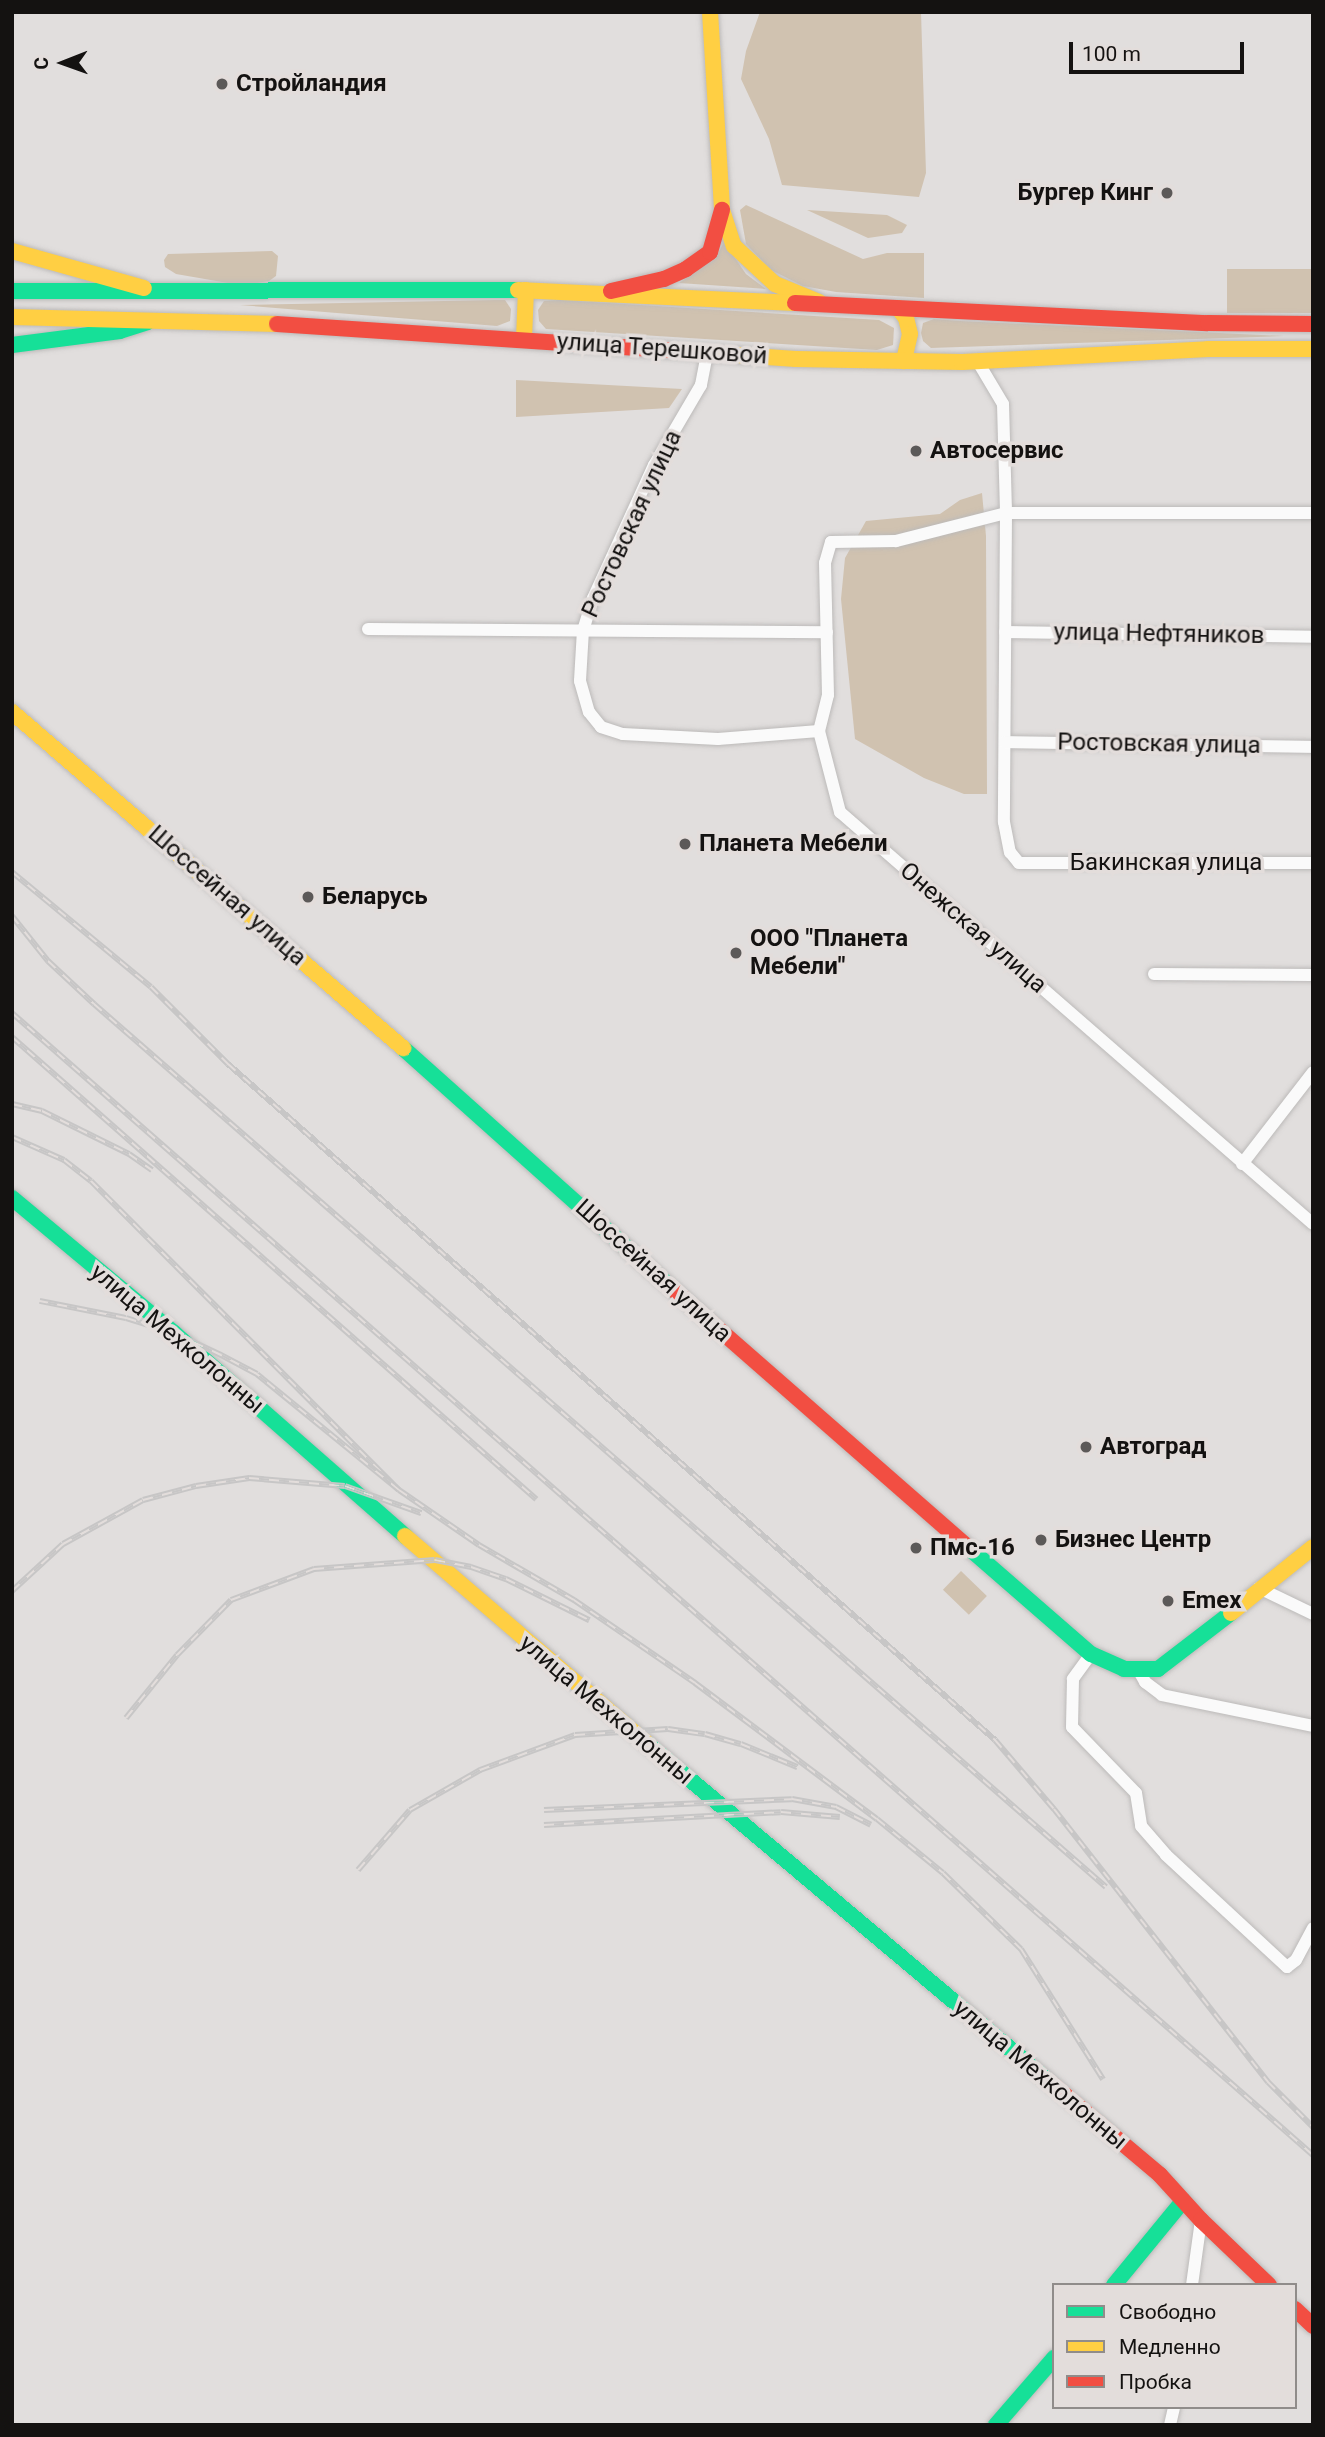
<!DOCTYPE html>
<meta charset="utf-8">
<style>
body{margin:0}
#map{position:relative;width:1325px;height:2437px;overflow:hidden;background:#e1dedd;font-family:Roboto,sans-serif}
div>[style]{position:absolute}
.green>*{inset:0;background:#d0c2b0;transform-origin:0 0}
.roads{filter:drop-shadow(0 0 2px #bcbab9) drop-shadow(0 0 2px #bcbab9)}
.street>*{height:12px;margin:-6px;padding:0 6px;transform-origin:6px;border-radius:6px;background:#fafafa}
.fast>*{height:16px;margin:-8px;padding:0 8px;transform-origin:8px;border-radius:8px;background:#16e098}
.slow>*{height:16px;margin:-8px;padding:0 8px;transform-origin:8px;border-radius:8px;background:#ffcf43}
.jam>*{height:16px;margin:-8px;padding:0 8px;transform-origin:8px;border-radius:8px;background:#f24e42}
.rail>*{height:6px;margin-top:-3px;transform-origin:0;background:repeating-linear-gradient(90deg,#e3dddb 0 10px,#c7c6c6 0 20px);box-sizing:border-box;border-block:2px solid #c7c6c6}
.dots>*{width:19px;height:19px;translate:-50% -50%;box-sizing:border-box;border:4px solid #e3dddb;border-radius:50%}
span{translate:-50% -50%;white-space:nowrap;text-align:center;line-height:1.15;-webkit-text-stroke:7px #e3dddb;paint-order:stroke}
.poi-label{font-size:24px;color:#141211;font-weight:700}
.left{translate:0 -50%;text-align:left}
.right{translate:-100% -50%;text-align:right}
.street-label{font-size:24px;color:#141211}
.frame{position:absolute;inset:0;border:14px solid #141211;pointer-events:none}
.legend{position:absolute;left:1052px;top:2283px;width:245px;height:126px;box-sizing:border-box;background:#e3dddb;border:2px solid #908c8a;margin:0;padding:9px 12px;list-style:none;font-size:21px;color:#141211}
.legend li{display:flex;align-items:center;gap:14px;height:35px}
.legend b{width:35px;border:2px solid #908c8a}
.north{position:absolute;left:28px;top:28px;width:70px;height:70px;-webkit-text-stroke:5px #e3dddb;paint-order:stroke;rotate:269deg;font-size:19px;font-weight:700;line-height:28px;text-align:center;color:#141211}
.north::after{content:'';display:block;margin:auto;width:24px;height:32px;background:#141211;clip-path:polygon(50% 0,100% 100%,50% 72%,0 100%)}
.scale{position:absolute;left:1069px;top:42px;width:175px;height:32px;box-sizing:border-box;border:4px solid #141211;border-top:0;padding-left:9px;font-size:21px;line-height:24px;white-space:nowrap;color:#141211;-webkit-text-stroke:5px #e3dddb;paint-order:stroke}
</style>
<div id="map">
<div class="green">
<div style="clip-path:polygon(760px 12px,921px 12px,926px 173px,919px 197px,782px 185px,769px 139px,741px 79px,746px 51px)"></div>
<div style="clip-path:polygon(746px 205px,863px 259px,887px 253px,924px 253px,924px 298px,836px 292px,803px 286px,771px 270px,746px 244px,740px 210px)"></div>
<div style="clip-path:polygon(807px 210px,887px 215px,907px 225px,902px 233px,868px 238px)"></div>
<div style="clip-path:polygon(724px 242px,746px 274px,766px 289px,679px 283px,715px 259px)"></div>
<div style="clip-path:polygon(272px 251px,278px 256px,276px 276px,269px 281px,257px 283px,228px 283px,176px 274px,165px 267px,164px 260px,168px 254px)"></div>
<div style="left:1313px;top:269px;width:44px;height:86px;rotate:90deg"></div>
<div style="clip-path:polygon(496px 300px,505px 300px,511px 309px,510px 321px,497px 326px,240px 305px)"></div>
<div style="clip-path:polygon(560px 300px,879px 320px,894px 328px,893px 345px,877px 350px,546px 329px,539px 321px,538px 310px,544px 301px)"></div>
<div style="clip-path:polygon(934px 319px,960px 321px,1284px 336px,931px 348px,923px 341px,921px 333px,923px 323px)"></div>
<div style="clip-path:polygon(516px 380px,682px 389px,669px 408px,516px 417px)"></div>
<div style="clip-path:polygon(982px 493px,986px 536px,987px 794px,964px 794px,924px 778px,855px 739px,841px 599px,845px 558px,866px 521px,940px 514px,960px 500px)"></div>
<div style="left:961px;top:1571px;width:36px;height:26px;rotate:44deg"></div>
</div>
<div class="roads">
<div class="street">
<div style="left:707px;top:354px;width:32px;rotate:101deg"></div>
<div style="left:701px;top:385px;width:93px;rotate:120.4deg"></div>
<div style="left:654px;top:465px;width:146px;rotate:114.6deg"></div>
<div style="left:593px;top:598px;width:34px;rotate:107deg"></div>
<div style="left:583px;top:630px;width:51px;rotate:93.4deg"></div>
<div style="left:580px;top:681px;width:32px;rotate:74deg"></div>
<div style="left:589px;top:712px;width:19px;rotate:51deg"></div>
<div style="left:601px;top:727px;width:23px;rotate:18deg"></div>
<div style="left:623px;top:734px;width:95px;rotate:3deg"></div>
<div style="left:718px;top:739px;width:101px;rotate:-4.5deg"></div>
<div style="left:978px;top:362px;width:49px;rotate:59.2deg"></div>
<div style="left:1003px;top:404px;width:109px;rotate:88.4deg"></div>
<div style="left:1006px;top:513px;width:309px;rotate:90.4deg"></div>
<div style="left:1004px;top:822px;width:31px;rotate:79deg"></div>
<div style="left:1010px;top:852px;width:14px;rotate:51deg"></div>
<div style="left:1019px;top:863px;width:294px"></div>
<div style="left:1313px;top:513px;width:307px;rotate:180deg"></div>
<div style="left:1006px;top:513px;width:114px;rotate:165.7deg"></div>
<div style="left:896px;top:541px;width:65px;rotate:179.1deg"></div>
<div style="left:831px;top:542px;width:22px;rotate:106deg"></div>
<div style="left:825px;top:563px;width:132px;rotate:88.7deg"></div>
<div style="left:828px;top:695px;width:37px;rotate:104deg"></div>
<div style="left:819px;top:731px;width:84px;rotate:75.5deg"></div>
<div style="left:840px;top:812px;width:627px;rotate:41.06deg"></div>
<div style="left:368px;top:629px;width:459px;rotate:0.4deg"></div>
<div style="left:1005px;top:632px;width:308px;rotate:0.9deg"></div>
<div style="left:1005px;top:742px;width:308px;rotate:0.9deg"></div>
<div style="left:1154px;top:974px;width:159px;rotate:0.4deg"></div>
<div style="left:1242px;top:1164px;width:116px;rotate:-52.3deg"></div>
<div style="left:1259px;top:1588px;width:60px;rotate:25.7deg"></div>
<div style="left:1091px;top:1654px;width:31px;rotate:126deg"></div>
<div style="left:1073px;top:1679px;width:48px;rotate:91.2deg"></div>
<div style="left:1072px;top:1727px;width:92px;rotate:45.9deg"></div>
<div style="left:1136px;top:1793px;width:33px;rotate:81deg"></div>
<div style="left:1141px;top:1826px;width:38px;rotate:49deg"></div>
<div style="left:1166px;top:1855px;width:165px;rotate:42.8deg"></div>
<div style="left:1287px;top:1967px;width:11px;rotate:-38deg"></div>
<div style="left:1296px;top:1960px;width:36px;rotate:-62deg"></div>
<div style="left:1139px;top:1671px;width:13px;rotate:61deg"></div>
<div style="left:1145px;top:1682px;width:21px;rotate:37deg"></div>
<div style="left:1162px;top:1695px;width:154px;rotate:11.6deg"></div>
<div style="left:1192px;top:2285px;width:66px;rotate:-82.1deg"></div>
<div style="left:1170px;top:2425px;width:18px;rotate:-77deg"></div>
</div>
<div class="fast">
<div style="left:12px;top:291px;width:506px;rotate:-0.11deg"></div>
<div style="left:12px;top:345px;width:109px;rotate:-7.4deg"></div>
<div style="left:120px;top:331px;width:29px;rotate:-18deg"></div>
<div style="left:403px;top:1048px;width:363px;rotate:41.8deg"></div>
<div style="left:12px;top:1198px;width:211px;rotate:39.8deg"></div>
<div style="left:174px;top:1333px;width:308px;rotate:41.3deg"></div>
<div style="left:970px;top:1549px;width:160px;rotate:41deg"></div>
<div style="left:1091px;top:1654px;width:36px;rotate:24deg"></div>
<div style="left:1124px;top:1669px;width:34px"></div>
<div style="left:1158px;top:1669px;width:92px;rotate:-37.5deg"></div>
<div style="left:649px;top:1745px;width:519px;rotate:40.07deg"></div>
<div style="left:1114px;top:2285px;width:109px;rotate:-50.6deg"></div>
<div style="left:996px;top:2425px;width:89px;rotate:-49.1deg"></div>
</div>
<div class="slow">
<div style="left:710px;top:12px;width:198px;rotate:86.5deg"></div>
<div style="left:722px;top:210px;width:38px;rotate:72deg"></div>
<div style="left:734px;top:246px;width:56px;rotate:42.8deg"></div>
<div style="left:775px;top:284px;width:48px;rotate:22.2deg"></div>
<div style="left:12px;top:251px;width:137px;rotate:15.7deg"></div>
<div style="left:518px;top:290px;width:277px;rotate:2.7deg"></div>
<div style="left:898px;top:308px;width:13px;rotate:51deg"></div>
<div style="left:906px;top:318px;width:16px;rotate:76deg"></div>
<div style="left:910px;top:334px;width:28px;rotate:103deg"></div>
<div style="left:12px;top:317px;width:265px;rotate:1.5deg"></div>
<div style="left:524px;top:339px;width:49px;rotate:-87.7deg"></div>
<div style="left:708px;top:353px;width:88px;rotate:3.9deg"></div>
<div style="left:796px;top:359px;width:166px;rotate:1deg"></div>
<div style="left:962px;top:362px;width:246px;rotate:-3deg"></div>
<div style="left:1208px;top:349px;width:105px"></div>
<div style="left:12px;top:712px;width:516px;rotate:40.67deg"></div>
<div style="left:405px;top:1536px;width:321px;rotate:40.6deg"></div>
<div style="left:1231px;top:1613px;width:105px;rotate:-38.8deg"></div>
</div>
<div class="jam">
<div style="left:611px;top:291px;width:54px;rotate:-12.8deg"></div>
<div style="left:664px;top:279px;width:24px;rotate:-24deg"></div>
<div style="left:686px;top:269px;width:29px;rotate:-35deg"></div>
<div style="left:710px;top:252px;width:44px;rotate:-74.1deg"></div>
<div style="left:795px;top:303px;width:413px;rotate:2.8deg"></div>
<div style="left:1208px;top:323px;width:105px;rotate:0.5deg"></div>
<div style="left:277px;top:324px;width:432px;rotate:3.8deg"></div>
<div style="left:674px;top:1290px;width:393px;rotate:41.2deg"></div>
<div style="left:1046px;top:2079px;width:149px;rotate:40.1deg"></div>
<div style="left:1160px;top:2175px;width:61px;rotate:47.7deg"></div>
<div style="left:1201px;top:2220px;width:94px;rotate:43.7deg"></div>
<div style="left:1295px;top:2309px;width:25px;rotate:43deg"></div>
</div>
</div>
<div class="rail">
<div style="left:12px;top:872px;width:180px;rotate:39.6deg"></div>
<div style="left:151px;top:987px;width:109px;rotate:45deg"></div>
<div style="left:228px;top:1064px;width:1022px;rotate:41.39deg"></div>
<div style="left:995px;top:1740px;width:91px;rotate:49.5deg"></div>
<div style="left:1054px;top:1809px;width:347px;rotate:51.9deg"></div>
<div style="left:1268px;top:2082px;width:64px;rotate:45deg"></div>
<div style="left:12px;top:916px;width:58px;rotate:51.3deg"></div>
<div style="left:48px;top:961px;width:63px;rotate:43.1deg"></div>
<div style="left:94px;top:1004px;width:1343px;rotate:41.11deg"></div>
<div style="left:12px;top:1013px;width:1731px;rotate:41.28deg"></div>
<div style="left:12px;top:1037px;width:699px;rotate:41.4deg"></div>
<div style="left:12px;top:1104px;width:31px;rotate:13deg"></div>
<div style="left:42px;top:1111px;width:97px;rotate:26.3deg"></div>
<div style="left:129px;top:1154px;width:28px;rotate:35deg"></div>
<div style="left:12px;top:1137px;width:57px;rotate:23.9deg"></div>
<div style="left:64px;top:1160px;width:34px;rotate:38deg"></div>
<div style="left:91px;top:1181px;width:436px;rotate:45.1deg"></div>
<div style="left:399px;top:1490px;width:183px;rotate:-140.8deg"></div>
<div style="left:257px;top:1374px;width:41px;rotate:-152.2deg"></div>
<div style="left:221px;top:1355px;width:52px;rotate:-154.9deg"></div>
<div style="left:174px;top:1333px;width:50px;rotate:-162.6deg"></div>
<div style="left:126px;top:1318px;width:88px;rotate:-168.8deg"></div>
<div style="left:399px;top:1490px;width:97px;rotate:34.5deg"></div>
<div style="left:479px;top:1545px;width:110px;rotate:30.1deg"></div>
<div style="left:574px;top:1600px;width:147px;rotate:34.4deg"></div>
<div style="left:695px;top:1683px;width:227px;rotate:36.8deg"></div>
<div style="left:877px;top:1819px;width:85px;rotate:39.3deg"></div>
<div style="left:943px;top:1873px;width:109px;rotate:44.3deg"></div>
<div style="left:1021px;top:1949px;width:154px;rotate:57.8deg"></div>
<div style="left:12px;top:1591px;width:69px;rotate:-42.7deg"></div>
<div style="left:63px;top:1544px;width:91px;rotate:-28.8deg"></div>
<div style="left:143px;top:1500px;width:55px;rotate:-14.8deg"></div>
<div style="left:196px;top:1486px;width:54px;rotate:-8.6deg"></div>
<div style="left:249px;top:1478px;width:96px;rotate:4.8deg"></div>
<div style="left:345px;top:1486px;width:81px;rotate:19.6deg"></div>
<div style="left:126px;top:1718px;width:81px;rotate:-51deg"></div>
<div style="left:177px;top:1655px;width:77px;rotate:-45.5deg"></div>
<div style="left:231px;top:1600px;width:89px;rotate:-20.5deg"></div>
<div style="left:314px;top:1569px;width:121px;rotate:-4.3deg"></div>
<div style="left:435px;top:1560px;width:37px;rotate:11deg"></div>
<div style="left:471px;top:1567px;width:37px;rotate:19deg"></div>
<div style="left:506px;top:1579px;width:93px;rotate:26.3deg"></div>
<div style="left:544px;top:1810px;width:248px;rotate:-2.5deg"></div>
<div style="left:792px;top:1799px;width:45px;rotate:10.3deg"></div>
<div style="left:836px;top:1807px;width:39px;rotate:27deg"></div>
<div style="left:544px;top:1825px;width:237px;rotate:-3.1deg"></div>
<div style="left:781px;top:1812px;width:59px;rotate:4.8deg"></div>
<div style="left:358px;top:1870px;width:79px;rotate:-49.1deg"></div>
<div style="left:410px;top:1810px;width:81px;rotate:-29.7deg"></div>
<div style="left:480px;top:1770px;width:101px;rotate:-20.2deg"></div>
<div style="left:575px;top:1735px;width:93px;rotate:-3.7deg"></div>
<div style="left:668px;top:1729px;width:37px;rotate:8deg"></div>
<div style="left:705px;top:1734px;width:37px;rotate:16deg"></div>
<div style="left:741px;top:1744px;width:61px;rotate:22.3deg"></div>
</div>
<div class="dots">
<div style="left:222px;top:84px;background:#5c5958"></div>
<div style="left:1167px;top:193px;background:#5c5958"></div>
<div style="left:916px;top:451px;background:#5c5958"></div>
<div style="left:685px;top:844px;background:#5c5958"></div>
<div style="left:308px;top:897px;background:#5c5958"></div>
<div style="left:736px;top:953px;background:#5c5958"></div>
<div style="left:1086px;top:1447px;background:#5c5958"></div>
<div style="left:1041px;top:1540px;background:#5c5958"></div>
<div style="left:916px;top:1548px;background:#5c5958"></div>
<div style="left:1168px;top:1601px;background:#5c5958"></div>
</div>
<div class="poi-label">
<span class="left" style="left:236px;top:84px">Стройландия</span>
<span class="right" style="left:1153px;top:193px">Бургер Кинг</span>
<span class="left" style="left:930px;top:451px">Автосервис</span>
<span class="left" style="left:699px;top:844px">Планета Мебели</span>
<span class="left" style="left:322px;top:897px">Беларусь</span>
<span class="left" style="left:750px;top:953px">ООО "Планета<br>Мебели"</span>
<span class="left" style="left:1100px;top:1447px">Автоград</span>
<span class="left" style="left:1055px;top:1540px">Бизнес Центр</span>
<span class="left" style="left:930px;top:1548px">Пмс-16</span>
<span class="left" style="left:1182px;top:1601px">Emex</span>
</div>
<div class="street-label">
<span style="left:662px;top:349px;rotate:4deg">улица Терешковой</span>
<span style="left:632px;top:524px;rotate:-65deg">Ростовская улица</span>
<span style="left:1159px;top:634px;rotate:1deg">улица Нефтяников</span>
<span style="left:1159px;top:744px;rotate:1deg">Ростовская улица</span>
<span style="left:1166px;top:863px">Бакинская улица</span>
<span style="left:227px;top:896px;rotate:41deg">Шоссейная улица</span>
<span style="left:973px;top:928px;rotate:41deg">Онежская улица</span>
<span style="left:653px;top:1271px;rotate:42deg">Шоссейная улица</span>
<span style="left:177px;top:1339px;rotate:40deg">улица Мехколонны</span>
<span style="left:606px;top:1710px;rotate:40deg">улица Мехколонны</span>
<span style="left:1040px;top:2075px;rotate:40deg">улица Мехколонны</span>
</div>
<div class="frame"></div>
<ul class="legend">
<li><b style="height:9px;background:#16e098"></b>Свободно</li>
<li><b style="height:9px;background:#ffcf43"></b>Медленно</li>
<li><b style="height:9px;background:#f24e42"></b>Пробка</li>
</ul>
<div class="north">С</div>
<div class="scale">100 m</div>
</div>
